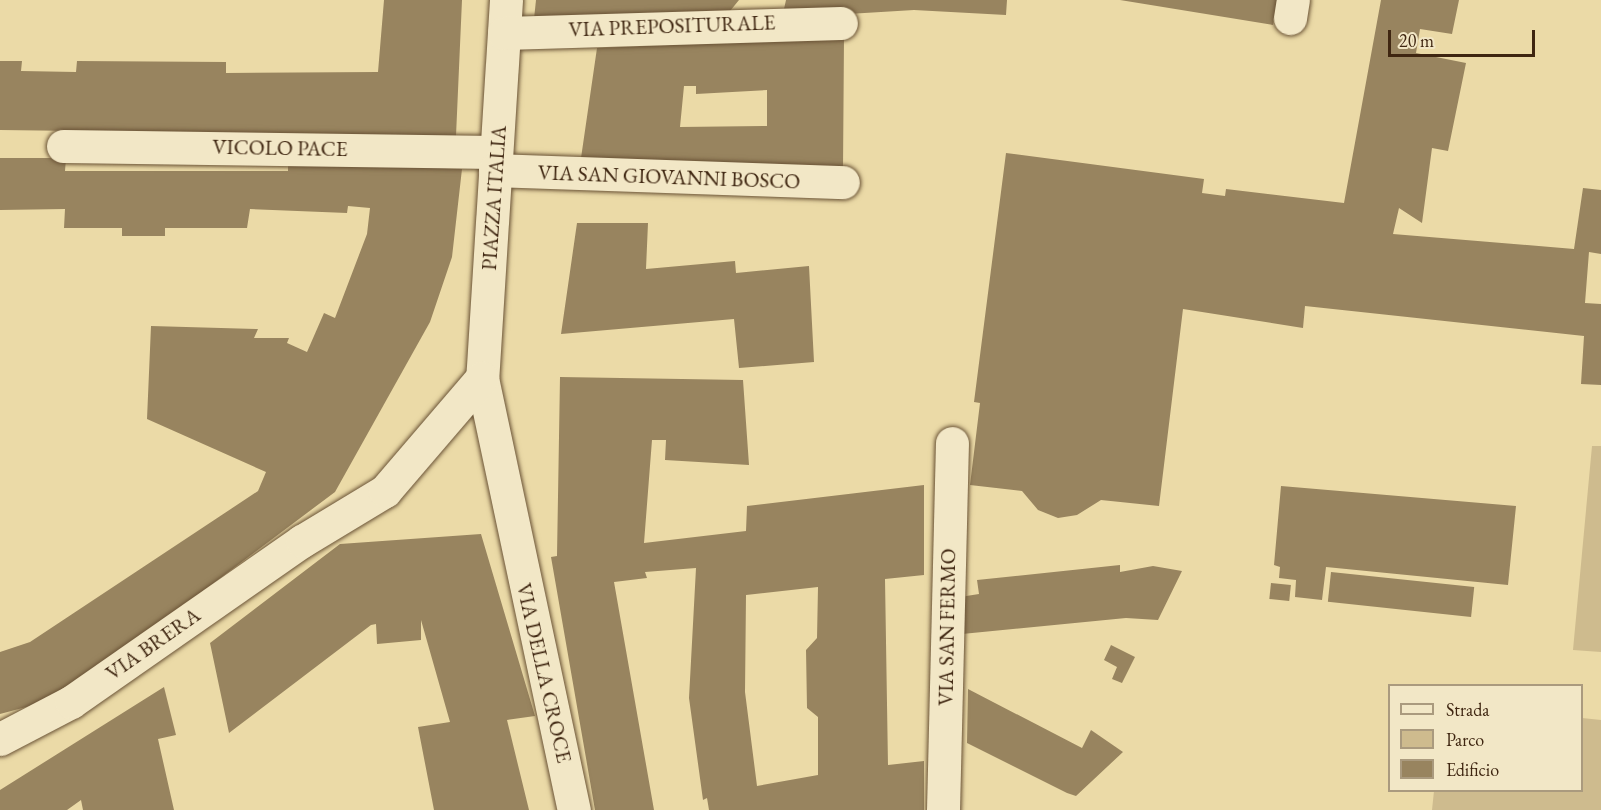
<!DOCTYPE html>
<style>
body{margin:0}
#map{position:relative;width:1601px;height:810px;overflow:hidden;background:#ebdaa7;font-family:"EB Garamond",serif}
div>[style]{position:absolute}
.green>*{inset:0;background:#cebb8e}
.building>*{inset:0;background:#98845f;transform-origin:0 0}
.roads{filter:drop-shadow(0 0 2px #6a5336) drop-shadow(0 0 2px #6a5336)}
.street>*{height:33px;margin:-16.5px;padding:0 16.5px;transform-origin:16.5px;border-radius:16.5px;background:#f2e7c6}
span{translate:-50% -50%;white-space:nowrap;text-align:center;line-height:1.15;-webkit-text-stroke:4.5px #f2e7c6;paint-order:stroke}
.street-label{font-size:21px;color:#3f2611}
.legend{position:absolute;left:1388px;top:684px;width:195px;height:108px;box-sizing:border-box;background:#f2e7c6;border:2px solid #aa9a7e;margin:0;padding:8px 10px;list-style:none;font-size:18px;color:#3f2611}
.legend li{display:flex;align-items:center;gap:12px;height:30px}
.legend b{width:30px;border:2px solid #aa9a7e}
.scale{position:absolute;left:1388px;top:30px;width:147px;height:27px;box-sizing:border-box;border:3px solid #3f2611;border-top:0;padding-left:8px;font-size:18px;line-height:21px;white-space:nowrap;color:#3f2611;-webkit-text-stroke:4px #f2e7c6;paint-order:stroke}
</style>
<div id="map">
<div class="green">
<div style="clip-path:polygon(1592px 446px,1601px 446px,1601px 652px,1573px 650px)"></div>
<div style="clip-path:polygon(1582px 718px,1601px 720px,1601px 810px,1432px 810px,1434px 791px,1582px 790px)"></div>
</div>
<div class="building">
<div style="clip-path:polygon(384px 0,462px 0,456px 136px,0 130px,0 61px,22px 61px,21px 71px,76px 72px,77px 61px,226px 62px,226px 73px,378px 72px)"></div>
<div style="clip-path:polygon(536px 0,739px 0,726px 16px,534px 19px)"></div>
<div style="clip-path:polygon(786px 0,1007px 0,1006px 15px,914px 10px,782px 18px)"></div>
<div style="clip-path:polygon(1120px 0,1277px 0,1273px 25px)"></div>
<div style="clip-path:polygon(1381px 0,1459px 0,1452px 34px,1420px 29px,1416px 53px,1466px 63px,1448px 151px,1432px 148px,1422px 223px,1399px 208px,1393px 234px,1574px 249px,1583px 188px,1601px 190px,1601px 254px,1589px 252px,1585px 303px,1601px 304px,1601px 385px,1581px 384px,1584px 336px,1305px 306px,1303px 328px,1183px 309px,1159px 506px,1101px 500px,1077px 515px,1058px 518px,1038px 510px,1022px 491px,970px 485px,980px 403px,974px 402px,1006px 153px,1204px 179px,1202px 193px,1225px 196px,1226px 189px,1344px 203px)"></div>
<div style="clip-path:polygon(evenodd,844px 38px,843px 169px,581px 158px,597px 48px,844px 38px,684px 86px,696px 86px,696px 94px,767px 90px,767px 126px,680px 127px,684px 86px)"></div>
<div style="clip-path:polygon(0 158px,66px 158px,65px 171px,288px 171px,288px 160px,462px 169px,452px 257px,430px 322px,335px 492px,60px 698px,0 714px,0 652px,30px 642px,258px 491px,266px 472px,147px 419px,151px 326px,258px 329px,254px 338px,289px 338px,287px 343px,307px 352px,324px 313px,335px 318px,367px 234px,370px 208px,348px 206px,347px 213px,250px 209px,247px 228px,165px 228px,165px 236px,122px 236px,122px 228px,64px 228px,65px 209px,0 210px)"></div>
<div style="clip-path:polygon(577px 223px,648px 223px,646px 269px,735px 261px,736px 273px,809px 266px,814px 362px,739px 368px,734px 319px,561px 334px)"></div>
<div style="clip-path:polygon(evenodd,560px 377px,743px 380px,749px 465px,665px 460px,666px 440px,652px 440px,644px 543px,746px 531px,747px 506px,924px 485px,924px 575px,885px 579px,888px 765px,924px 761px,924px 810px,709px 810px,707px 798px,703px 800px,689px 698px,696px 568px,645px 572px,647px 578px,614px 582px,654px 810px,595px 810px,551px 557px,557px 556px,560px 377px,818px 587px,817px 638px,806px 650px,807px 708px,818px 717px,818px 775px,757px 786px,745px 692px,746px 595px,818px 587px)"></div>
<div style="clip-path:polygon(1281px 486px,1516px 506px,1508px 585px,1326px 567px,1322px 600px,1295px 597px,1296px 580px,1279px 578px,1280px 567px,1274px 565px)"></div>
<div style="clip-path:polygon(481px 534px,535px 716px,507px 720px,529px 810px,434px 810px,418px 727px,450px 722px,421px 620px,421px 640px,377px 644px,376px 624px,371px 625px,229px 733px,210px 643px,340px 544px)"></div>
<div style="clip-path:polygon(1120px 565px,1120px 572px,1153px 566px,1182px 571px,1158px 620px,1126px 618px,962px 634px,960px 597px,979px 594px,977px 580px)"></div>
<div style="left:1331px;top:572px;width:144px;height:30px;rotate:6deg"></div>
<div style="left:1271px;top:583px;width:20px;height:16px;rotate:6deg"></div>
<div style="clip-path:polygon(1111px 645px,1135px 657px,1122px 683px,1112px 679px,1117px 667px,1104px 660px)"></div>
<div style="clip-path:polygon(164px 687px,176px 735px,158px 739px,174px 810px,83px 810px,81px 800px,67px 810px,0 810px,0 790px)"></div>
<div style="clip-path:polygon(968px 689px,1082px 748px,1091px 730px,1123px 752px,1076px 796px,1067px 793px,967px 743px)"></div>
</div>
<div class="roads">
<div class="street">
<div style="left:506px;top:0;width:379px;rotate:93.6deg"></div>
<div style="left:482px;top:378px;width:442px;rotate:78deg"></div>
<div style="left:1290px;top:18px;width:18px;rotate:-81deg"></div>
<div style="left:504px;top:33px;width:337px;rotate:-1.7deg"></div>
<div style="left:63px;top:146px;width:433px;rotate:0.8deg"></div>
<div style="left:495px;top:170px;width:348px;rotate:2deg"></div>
<div style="left:0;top:739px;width:80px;rotate:-27.5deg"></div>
<div style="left:71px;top:702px;width:282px;rotate:-34.9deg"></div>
<div style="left:302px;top:541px;width:97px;rotate:-31.1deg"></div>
<div style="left:385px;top:491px;width:149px;rotate:-49.4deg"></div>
<div style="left:943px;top:810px;width:367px;rotate:-88.6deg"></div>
</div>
</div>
<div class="street-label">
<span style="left:672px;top:26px;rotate:-2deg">VIA PREPOSITURALE</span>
<span style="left:280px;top:148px;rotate:1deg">VICOLO PACE</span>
<span style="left:669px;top:177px;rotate:2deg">VIA SAN GIOVANNI BOSCO</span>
<span style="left:494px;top:198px;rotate:-86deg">PIAZZA ITALIA</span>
<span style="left:947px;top:627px;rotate:-89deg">VIA SAN FERMO</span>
<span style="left:153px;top:644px;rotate:-35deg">VIA BRERA</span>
<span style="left:544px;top:673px;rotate:77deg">VIA DELLA CROCE</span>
</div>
<ul class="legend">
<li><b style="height:8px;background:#f2e7c6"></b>Strada</li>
<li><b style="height:16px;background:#cebb8e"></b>Parco</li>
<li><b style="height:16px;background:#98845f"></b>Edificio</li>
</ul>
<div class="scale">20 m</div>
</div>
